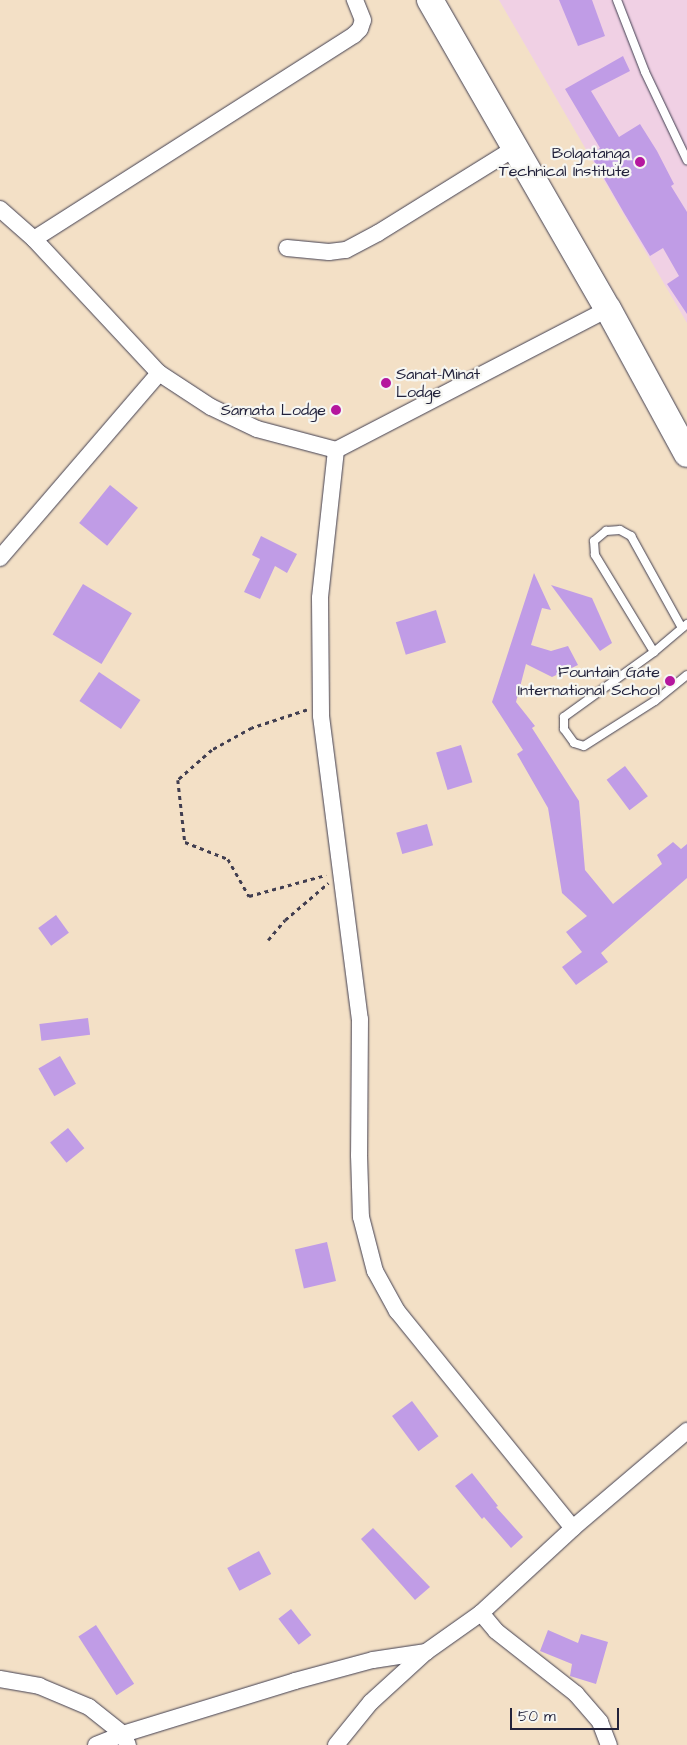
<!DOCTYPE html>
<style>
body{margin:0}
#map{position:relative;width:687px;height:1745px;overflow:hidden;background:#f3e0c6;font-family:"Architects Daughter",sans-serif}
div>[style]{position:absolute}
.built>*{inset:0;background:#f0d0e4}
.building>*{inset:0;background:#c09ce6;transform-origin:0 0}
.path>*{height:2.5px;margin-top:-1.25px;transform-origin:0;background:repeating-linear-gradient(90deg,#413e50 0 4px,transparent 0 8px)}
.roads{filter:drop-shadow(0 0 1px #413e50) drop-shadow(0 0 1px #413e50)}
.service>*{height:8px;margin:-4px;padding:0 4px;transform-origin:4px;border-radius:4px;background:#fff}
.minor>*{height:16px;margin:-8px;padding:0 8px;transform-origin:8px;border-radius:8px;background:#fff}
.trunk>*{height:26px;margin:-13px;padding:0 13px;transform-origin:13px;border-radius:13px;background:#fff}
.dots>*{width:14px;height:14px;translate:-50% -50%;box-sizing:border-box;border:2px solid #f6f6f2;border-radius:50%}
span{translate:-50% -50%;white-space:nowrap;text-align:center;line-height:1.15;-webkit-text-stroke:4.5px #f6f6f2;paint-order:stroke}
.poi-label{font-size:16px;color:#22223b}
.right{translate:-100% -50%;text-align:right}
.left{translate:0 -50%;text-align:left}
.scale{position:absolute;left:510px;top:1708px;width:109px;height:22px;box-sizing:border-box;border:2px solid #22223b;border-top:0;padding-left:6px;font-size:15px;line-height:18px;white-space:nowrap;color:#22223b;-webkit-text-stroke:4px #f6f6f2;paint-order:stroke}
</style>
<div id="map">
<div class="built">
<div style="clip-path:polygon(499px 0,687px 0,687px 323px)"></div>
</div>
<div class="building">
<div style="clip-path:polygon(559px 0,592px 0,605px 36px,578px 46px)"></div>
<div style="clip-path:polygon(623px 56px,630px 71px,591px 91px,619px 137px,640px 124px,657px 151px,674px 184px,671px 186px,687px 212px,687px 314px,667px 284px,679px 276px,663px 248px,650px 256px,624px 213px,590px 154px,600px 148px,565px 89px)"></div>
<div style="left:110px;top:485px;width:36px;height:49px;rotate:39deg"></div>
<div style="clip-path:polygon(261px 536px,297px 554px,287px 573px,275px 566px,260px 599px,244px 592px,260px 559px,252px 555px)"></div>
<div style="clip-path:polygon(534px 573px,551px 610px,542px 608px,531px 645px,551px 651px,568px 646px,578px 665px,552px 677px,526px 664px,516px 702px,535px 726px,532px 728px,579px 801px,585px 870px,613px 904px,662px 864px,657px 855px,673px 842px,681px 849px,687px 844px,687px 878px,601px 953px,608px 962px,576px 985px,562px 967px,582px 952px,566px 932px,587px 916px,562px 893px,548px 808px,517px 754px,523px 750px,492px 702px)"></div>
<div style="left:83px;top:584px;width:57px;height:59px;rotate:31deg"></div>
<div style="clip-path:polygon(551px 585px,592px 598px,612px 643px,600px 651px)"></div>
<div style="left:436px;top:610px;width:34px;height:42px;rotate:73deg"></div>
<div style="left:99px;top:672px;width:50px;height:35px;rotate:34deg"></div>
<div style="left:461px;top:745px;width:39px;height:26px;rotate:73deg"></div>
<div style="left:625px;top:766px;width:38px;height:23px;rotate:53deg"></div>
<div style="left:427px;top:824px;width:22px;height:32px;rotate:74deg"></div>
<div style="left:56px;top:915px;width:22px;height:22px;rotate:54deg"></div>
<div style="left:88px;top:1018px;width:17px;height:49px;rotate:83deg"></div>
<div style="left:60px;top:1056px;width:32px;height:25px;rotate:60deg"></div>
<div style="left:68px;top:1128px;width:26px;height:23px;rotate:51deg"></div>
<div style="left:327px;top:1242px;width:40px;height:33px;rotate:77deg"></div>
<div style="left:412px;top:1401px;width:44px;height:25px;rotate:53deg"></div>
<div style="clip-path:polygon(472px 1473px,498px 1506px,496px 1507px,523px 1537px,511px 1548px,484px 1517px,482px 1519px,455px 1486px)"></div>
<div style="clip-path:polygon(373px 1528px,430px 1587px,415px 1600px,361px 1539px)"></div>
<div style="left:259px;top:1551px;width:26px;height:36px;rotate:62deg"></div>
<div style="left:291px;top:1609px;width:33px;height:16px;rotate:52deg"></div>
<div style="left:96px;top:1625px;width:70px;height:21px;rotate:57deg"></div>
<div style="clip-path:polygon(548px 1630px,578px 1643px,581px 1634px,608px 1642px,596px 1684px,570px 1676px,572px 1664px,540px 1651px)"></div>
</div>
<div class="path">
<div style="left:307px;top:710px;width:58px;rotate:161.9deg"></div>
<div style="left:252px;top:728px;width:46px;rotate:151.2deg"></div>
<div style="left:212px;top:750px;width:45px;rotate:138.6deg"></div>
<div style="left:178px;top:780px;width:62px;rotate:83.6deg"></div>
<div style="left:185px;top:842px;width:46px;rotate:21.6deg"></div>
<div style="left:228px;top:859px;width:43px;rotate:60.4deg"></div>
<div style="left:249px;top:896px;width:80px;rotate:-15.3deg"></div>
<div style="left:268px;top:940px;width:26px;rotate:-50deg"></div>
<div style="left:285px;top:920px;width:57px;rotate:-40.7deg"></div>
</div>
<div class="roads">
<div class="service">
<div style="left:617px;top:0;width:77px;rotate:68.7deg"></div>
<div style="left:645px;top:72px;width:98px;rotate:64.5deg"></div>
<div style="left:687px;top:624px;width:43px;rotate:139.7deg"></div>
<div style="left:654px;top:652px;width:111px;rotate:144.2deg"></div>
<div style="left:564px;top:717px;width:12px;rotate:90deg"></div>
<div style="left:564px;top:729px;width:17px;rotate:54deg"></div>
<div style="left:574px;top:743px;width:10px;rotate:17deg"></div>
<div style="left:584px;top:746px;width:84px;rotate:-32.4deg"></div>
<div style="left:655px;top:701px;width:41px;rotate:-39.1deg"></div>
<div style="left:654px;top:652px;width:114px;rotate:-121.3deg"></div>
<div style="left:595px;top:555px;width:14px;rotate:-94deg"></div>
<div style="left:594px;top:541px;width:16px;rotate:-40deg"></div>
<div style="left:606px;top:531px;width:14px;rotate:-4deg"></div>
<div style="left:620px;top:530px;width:13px;rotate:29deg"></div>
<div style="left:631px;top:536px;width:105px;rotate:61deg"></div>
</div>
<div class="minor">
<div style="left:0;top:209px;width:45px;rotate:41.4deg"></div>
<div style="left:34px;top:239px;width:183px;rotate:47deg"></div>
<div style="left:159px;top:373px;width:62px;rotate:33.2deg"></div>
<div style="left:211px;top:407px;width:51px;rotate:25.6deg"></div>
<div style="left:257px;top:429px;width:82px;rotate:14.9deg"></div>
<div style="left:34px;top:239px;width:379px;rotate:-32.5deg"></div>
<div style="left:354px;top:35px;width:8px;rotate:-45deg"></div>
<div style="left:360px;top:29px;width:9px;rotate:-72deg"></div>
<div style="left:363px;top:20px;width:22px;rotate:-112deg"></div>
<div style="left:287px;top:248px;width:42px;rotate:5.4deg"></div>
<div style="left:329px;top:252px;width:17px;rotate:-7deg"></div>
<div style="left:346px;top:250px;width:36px;rotate:-28deg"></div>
<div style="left:378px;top:233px;width:161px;rotate:-31.8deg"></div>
<div style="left:608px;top:309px;width:306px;rotate:152.6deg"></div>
<div style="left:336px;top:450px;width:149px;rotate:96.2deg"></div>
<div style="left:320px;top:598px;width:118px;rotate:89.5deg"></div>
<div style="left:321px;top:716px;width:305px;rotate:82.7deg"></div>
<div style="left:360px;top:1019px;width:136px;rotate:90.4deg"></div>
<div style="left:359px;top:1155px;width:62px;rotate:88.2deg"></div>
<div style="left:361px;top:1217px;width:56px;rotate:75.5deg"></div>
<div style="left:375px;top:1271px;width:46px;rotate:61.2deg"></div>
<div style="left:397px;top:1311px;width:279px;rotate:51deg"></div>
<div style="left:573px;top:1528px;width:150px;rotate:-40.4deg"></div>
<div style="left:0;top:558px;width:244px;rotate:-49.3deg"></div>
<div style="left:481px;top:1613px;width:23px;rotate:50deg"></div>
<div style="left:496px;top:1631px;width:102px;rotate:38.2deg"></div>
<div style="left:576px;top:1694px;width:37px;rotate:49deg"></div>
<div style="left:600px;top:1722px;width:25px;rotate:69deg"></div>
<div style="left:0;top:1679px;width:40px;rotate:10deg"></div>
<div style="left:39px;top:1686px;width:54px;rotate:22.8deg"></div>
<div style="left:89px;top:1707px;width:43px;rotate:38.5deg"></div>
<div style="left:123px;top:1734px;width:12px;rotate:66deg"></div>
<div style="left:96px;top:1745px;width:29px;rotate:-22deg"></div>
<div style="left:123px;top:1734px;width:180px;rotate:-17.1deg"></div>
<div style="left:295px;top:1681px;width:81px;rotate:-15.1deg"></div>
<div style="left:373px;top:1660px;width:54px;rotate:-8.6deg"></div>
<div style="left:336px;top:1745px;width:55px;rotate:-50.9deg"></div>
<div style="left:371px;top:1702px;width:74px;rotate:-42.3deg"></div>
<div style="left:426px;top:1652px;width:67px;rotate:-35.3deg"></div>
<div style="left:481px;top:1613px;width:125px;rotate:-42.7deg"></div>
</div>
<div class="trunk">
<div style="left:430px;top:0;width:357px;rotate:60.1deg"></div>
<div style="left:608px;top:309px;width:165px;rotate:61.4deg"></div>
</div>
</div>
<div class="dots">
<div style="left:640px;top:162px;background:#b5179e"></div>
<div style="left:386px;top:383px;background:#b5179e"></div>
<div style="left:336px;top:410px;background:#b5179e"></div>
<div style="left:670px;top:681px;background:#b5179e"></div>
</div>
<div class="poi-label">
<span class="right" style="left:630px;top:162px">Bolgatanga<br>Technical Institute</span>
<span class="left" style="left:396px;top:383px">Sanat-Minat<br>Lodge</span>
<span class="right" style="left:326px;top:410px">Samata Lodge</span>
<span class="right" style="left:660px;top:681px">Fountain Gate<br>International School</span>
</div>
<div class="scale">50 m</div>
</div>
